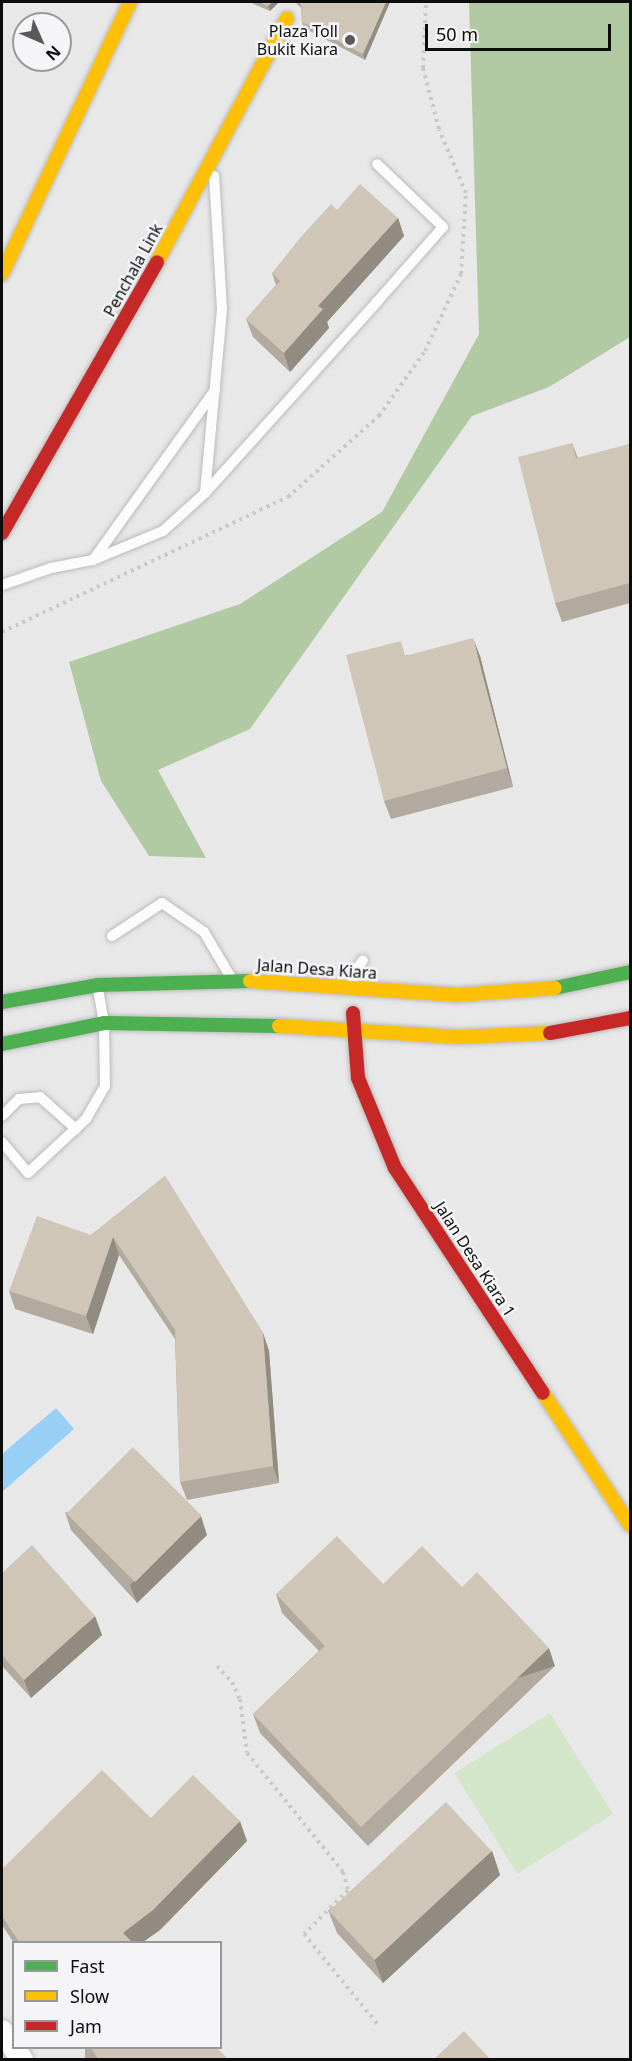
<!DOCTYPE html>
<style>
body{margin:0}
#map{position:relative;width:632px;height:2061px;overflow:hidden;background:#e8e8e9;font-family:"Noto Sans",sans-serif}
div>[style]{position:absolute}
.green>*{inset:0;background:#d4e6ca;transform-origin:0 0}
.forest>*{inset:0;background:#b1caa3}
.water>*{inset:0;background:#98cff5}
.path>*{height:4px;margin-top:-2px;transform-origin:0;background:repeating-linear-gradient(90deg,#c9c9ca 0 3px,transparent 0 7.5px)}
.roads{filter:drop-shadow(0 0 2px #bbb) drop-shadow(0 0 2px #bbb)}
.lane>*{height:10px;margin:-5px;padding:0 5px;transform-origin:5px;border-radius:5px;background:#fcfcfc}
.street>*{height:22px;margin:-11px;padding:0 11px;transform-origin:11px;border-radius:11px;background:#fcfcfc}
.fast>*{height:14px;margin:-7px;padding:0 7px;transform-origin:7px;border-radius:7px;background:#4caf50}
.slow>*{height:14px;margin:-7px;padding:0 7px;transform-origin:7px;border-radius:7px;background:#ffc107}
.jam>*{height:14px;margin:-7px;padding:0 7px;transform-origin:7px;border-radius:7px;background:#c62828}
.wall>*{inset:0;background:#b2aa9e;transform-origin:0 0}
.shaded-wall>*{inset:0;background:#918b81;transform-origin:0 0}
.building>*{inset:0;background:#cfc6b8;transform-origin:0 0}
.dots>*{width:16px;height:16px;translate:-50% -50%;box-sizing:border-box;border:3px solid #f5f5f7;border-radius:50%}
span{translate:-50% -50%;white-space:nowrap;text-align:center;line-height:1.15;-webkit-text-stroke:5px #f5f5f7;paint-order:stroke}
.poi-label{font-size:16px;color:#0d0d0d}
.right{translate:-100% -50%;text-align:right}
.street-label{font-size:16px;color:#0d0d0d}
.frame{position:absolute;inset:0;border:3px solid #0d0d0d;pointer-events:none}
.legend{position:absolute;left:12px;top:1941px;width:210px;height:108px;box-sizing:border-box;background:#f5f5f7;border:2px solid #989899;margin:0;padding:8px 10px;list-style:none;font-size:18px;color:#0d0d0d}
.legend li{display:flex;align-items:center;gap:12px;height:30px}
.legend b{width:30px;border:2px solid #989899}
.north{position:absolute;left:12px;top:12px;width:60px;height:60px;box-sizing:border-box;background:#f5f5f7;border:2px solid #989899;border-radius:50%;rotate:135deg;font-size:16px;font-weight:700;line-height:24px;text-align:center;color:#0d0d0d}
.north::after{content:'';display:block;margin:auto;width:21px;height:27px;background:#5a5a5a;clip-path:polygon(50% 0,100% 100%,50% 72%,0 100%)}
.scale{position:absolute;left:425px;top:24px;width:186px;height:27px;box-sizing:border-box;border:3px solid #0d0d0d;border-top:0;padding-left:8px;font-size:18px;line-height:21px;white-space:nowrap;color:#0d0d0d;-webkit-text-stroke:4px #f5f5f7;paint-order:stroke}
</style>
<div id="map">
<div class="green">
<div style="left:550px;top:1713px;width:119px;height:113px;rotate:58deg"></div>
</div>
<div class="forest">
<div style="clip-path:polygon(469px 2px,630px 2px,630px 337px,549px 387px,472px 416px,250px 729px,158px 770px,206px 858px,149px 856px,101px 781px,69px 662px,240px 604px,382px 512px,479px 334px)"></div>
</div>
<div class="water">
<div style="clip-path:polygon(56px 1408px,74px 1429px,2px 1492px,2px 1454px)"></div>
</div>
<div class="path">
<div style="left:2px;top:632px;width:316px;rotate:-25.3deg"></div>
<div style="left:288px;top:497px;width:122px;rotate:-41.7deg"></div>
<div style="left:379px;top:416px;width:80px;rotate:-54.7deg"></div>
<div style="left:425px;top:351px;width:85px;rotate:-64.9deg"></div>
<div style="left:461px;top:274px;width:81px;rotate:-86.5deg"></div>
<div style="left:466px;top:193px;width:69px;rotate:-112.9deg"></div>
<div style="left:439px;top:129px;width:63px;rotate:-104.7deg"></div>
<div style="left:423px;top:68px;width:66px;rotate:-87.4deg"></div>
<div style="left:217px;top:1666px;width:22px;rotate:47deg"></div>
<div style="left:232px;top:1682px;width:19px;rotate:65deg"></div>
<div style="left:240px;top:1699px;width:54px;rotate:82.6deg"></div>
<div style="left:247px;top:1753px;width:153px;rotate:51.1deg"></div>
<div style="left:343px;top:1872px;width:19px;rotate:74deg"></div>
<div style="left:348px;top:1890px;width:62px;rotate:135deg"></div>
<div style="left:304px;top:1934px;width:119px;rotate:50.8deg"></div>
</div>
<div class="roads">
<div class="lane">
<div style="left:205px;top:493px;width:185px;rotate:-84.7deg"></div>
<div style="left:222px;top:309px;width:133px;rotate:-93.4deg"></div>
<div style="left:93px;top:560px;width:209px;rotate:-54.3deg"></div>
<div style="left:2px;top:585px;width:52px;rotate:-19.1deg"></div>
<div style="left:51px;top:568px;width:43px;rotate:-10.8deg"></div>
<div style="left:93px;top:560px;width:76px;rotate:-22.5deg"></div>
<div style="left:163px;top:531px;width:57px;rotate:-42.1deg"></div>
<div style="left:205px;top:493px;width:256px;rotate:-48deg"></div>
<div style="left:376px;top:303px;width:101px;rotate:-48.6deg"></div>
<div style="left:443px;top:227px;width:91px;rotate:-136.3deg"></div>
<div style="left:112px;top:936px;width:60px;rotate:-33.4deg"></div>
<div style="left:162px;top:903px;width:51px;rotate:34.6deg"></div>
<div style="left:204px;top:932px;width:51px;rotate:59.4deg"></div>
<div style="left:353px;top:983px;width:7px;rotate:-98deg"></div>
<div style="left:352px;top:976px;width:19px;rotate:-55deg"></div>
<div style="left:2px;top:1116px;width:24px;rotate:-45deg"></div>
<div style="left:19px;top:1099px;width:21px;rotate:-5deg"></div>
<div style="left:40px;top:1097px;width:48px;rotate:41.6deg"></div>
<div style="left:2px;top:1142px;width:40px;rotate:50deg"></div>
<div style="left:28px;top:1173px;width:79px;rotate:-43deg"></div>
<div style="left:86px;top:1119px;width:38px;rotate:-60deg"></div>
<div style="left:105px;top:1086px;width:63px;rotate:-90.9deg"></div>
<div style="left:104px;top:1023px;width:36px;rotate:-100deg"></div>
</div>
<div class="street">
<div style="left:2px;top:2031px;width:35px;rotate:55deg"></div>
</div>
<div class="fast">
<div style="left:555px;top:988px;width:77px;rotate:-12deg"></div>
<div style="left:2px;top:1002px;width:97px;rotate:-10deg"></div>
<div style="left:98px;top:985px;width:152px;rotate:-1.5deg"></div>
<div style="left:2px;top:1044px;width:104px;rotate:-11.6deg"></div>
<div style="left:104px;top:1023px;width:175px;rotate:1deg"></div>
</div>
<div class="slow">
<div style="left:157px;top:262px;width:276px;rotate:-61.9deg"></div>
<div style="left:2px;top:274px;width:301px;rotate:-64.8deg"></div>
<div style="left:250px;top:981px;width:207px;rotate:3.9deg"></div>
<div style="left:457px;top:995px;width:98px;rotate:-4.1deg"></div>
<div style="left:279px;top:1026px;width:180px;rotate:3.5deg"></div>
<div style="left:459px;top:1037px;width:91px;rotate:-2.5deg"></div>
<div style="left:543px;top:1393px;width:158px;rotate:56.6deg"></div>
</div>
<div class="jam">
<div style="left:2px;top:533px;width:312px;rotate:-60.2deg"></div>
<div style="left:353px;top:1013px;width:65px;rotate:85.6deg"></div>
<div style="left:358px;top:1078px;width:97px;rotate:67.7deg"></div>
<div style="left:395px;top:1168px;width:269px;rotate:56.7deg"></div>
<div style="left:550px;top:1033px;width:81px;rotate:-10.6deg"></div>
</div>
</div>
<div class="wall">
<div style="clip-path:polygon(249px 2px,390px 2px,365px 60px,304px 28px,302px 22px,301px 8px,295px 2px,278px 3px,270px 11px)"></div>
<div style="clip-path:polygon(337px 210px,398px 218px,404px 236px,327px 322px,329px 328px,290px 372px,253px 337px,246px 319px,276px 285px,272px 273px)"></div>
<div style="clip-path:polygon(572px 443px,578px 458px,630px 444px,630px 603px,562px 622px,555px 603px)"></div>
<div style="clip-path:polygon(406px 655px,480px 656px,513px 787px,391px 819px,384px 801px)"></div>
<div style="clip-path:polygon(165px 1176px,263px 1333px,269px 1351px,279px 1483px,187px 1500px,180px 1482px,175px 1339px,119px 1255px,93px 1334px,15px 1309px,9px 1291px,91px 1235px)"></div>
<div style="clip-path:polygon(65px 1512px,207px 1535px,137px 1603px,71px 1530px)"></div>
<div style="clip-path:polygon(2px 1573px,102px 1635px,31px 1698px,2px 1666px)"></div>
<div style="clip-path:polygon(383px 1584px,462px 1587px,555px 1666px,368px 1846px,260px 1733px,253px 1714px,319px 1651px,282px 1613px,276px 1594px)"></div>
<div style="clip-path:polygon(151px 1818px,247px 1841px,160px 1930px,143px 1942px,14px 1943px,2px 1925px,2px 1869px)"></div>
<div style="clip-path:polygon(492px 1851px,500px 1875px,383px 1983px,337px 1933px,328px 1910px)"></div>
<div style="left:85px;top:2048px;width:132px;height:14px"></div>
</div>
<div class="shaded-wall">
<div style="clip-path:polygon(272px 2px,277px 2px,278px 3px,270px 11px,268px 6px)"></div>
<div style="clip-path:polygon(386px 2px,390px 2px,365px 60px,363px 54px)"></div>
<div style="clip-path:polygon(398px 218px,404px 236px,327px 322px,329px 328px,290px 372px,284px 353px,318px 306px)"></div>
<div style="clip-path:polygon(473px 638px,480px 656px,513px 787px,507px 768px)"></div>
<div style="clip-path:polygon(113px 1237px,119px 1255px,93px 1334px,86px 1316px)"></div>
<div style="clip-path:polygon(263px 1333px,269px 1351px,279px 1483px,273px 1466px)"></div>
<div style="clip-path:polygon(201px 1516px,207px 1535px,137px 1603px,130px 1585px)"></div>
<div style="clip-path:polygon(95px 1616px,102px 1635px,31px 1698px,24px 1680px)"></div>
<div style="left:549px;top:1648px;width:19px;height:260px;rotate:72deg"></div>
<div style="clip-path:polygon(240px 1821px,247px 1841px,160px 1930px,143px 1942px,127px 1942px,123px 1933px)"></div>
<div style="clip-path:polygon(492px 1851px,500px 1875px,383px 1983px,374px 1959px)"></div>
</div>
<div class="building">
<div style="clip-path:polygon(259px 2px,272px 2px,268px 6px)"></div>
<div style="clip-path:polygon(298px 2px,386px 2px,363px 54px,302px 22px,301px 4px)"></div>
<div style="clip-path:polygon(360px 184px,398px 218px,318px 306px,323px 309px,284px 353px,246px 319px,280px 281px,272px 273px,300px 238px,331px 204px,337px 210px)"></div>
<div style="clip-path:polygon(572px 443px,576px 458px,630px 444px,630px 583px,555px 603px,518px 457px)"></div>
<div style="clip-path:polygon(473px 638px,507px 768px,384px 801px,346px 655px,401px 641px,405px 656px)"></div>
<div style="clip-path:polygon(165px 1176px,263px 1333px,273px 1466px,180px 1482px,175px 1330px,113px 1237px,86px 1316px,9px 1291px,37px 1216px,91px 1235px)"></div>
<div style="left:133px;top:1447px;width:97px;height:94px;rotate:45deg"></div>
<div style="clip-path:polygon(337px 1536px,383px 1584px,422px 1546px,462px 1587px,477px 1572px,549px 1648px,361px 1827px,253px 1714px,325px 1646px,276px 1594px)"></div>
<div style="clip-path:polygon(32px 1545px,95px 1616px,24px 1680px,2px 1655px,2px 1573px)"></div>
<div style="clip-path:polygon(102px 1770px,151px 1818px,193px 1775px,240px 1821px,153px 1910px,123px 1933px,132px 1942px,19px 1942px,2px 1916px,2px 1869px)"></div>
<div style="left:446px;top:1802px;width:67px;height:160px;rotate:47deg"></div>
<div style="clip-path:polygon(464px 2031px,491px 2060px,433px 2060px)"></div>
<div style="clip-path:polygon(91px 2048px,217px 2048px,229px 2060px,99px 2060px)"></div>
</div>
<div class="dots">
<div style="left:350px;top:40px;background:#5a5a5a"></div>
</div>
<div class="poi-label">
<span class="right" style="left:338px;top:40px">Plaza Toll<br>Bukit Kiara</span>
</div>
<div class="street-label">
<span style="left:133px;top:270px;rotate:-61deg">Penchala Link</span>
<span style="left:317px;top:969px;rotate:4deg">Jalan Desa Kiara</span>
<span style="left:475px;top:1259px;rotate:57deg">Jalan Desa Kiara 1</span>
</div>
<div class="frame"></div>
<ul class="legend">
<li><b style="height:8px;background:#4caf50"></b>Fast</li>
<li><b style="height:8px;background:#ffc107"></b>Slow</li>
<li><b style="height:8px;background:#c62828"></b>Jam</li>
</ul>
<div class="north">N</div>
<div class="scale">50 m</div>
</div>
